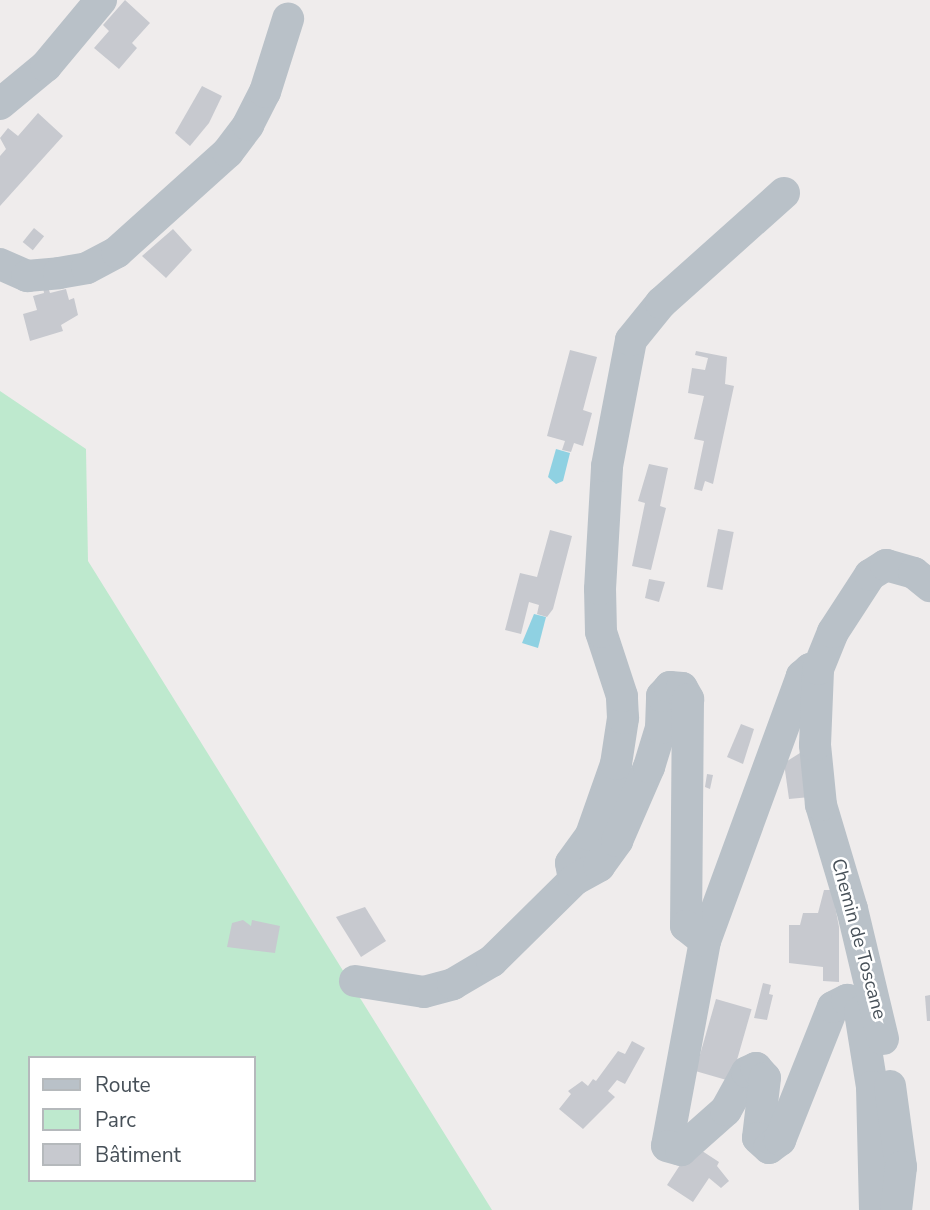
<!DOCTYPE html>
<meta charset="utf-8">
<style>
body{margin:0}
#map{position:relative;width:930px;height:1210px;overflow:hidden;background:#efecec;font-family:"Nunito Sans",sans-serif}
div>[style]{position:absolute}
.green>*{inset:0;background:#bee9ce}
.water>*{inset:0;background:#8fd1e2}
.building>*{inset:0;background:#c7c9cf;transform-origin:0 0}
.minor>*{height:32px;margin:-16px;padding:0 16px;transform-origin:16px;border-radius:16px;background:#b9c1c8}
span{translate:-50% -50%;white-space:nowrap;text-align:center;line-height:1.15;-webkit-text-stroke:5px #fff;paint-order:stroke}
.street-label{font-size:19px;color:#475058}
.legend{position:absolute;left:28px;top:1056px;width:228px;height:126px;box-sizing:border-box;background:#fff;border:2px solid #b5b9bc;margin:0;padding:9px 12px;list-style:none;font-size:21px;color:#475058}
.legend li{display:flex;align-items:center;gap:14px;height:35px}
.legend b{width:35px;border:2px solid #b5b9bc}
</style>
<div id="map">
<div class="green">
<div style="clip-path:polygon(evenodd,0 391px,86px 449px,88px 561px,492px 1210px,0 1210px,0 391px,30px 1058px,254px 1058px,254px 1180px,30px 1180px,30px 1058px)"></div>
</div>
<div class="water">
<div style="clip-path:polygon(556px 449px,570px 453px,563px 481px,556px 484px,548px 477px)"></div>
<div style="clip-path:polygon(534px 614px,546px 617px,538px 648px,522px 643px)"></div>
</div>
<div class="building">
<div style="clip-path:polygon(125px 0,150px 23px,132px 43px,137px 48px,119px 69px,94px 48px,109px 31px,103px 25px)"></div>
<div style="clip-path:polygon(202px 86px,222px 96px,209px 123px,190px 146px,175px 133px)"></div>
<div style="clip-path:polygon(38px 113px,63px 136px,0 206px,0 156px,6px 149px,0 138px,8px 128px,18px 136px)"></div>
<div style="left:34px;top:228px;width:13px;height:18px;rotate:39deg"></div>
<div style="clip-path:polygon(173px 229px,192px 250px,166px 278px,142px 256px)"></div>
<div style="clip-path:polygon(47px 285px,50px 293px,66px 289px,69px 300px,74px 298px,78px 315px,61px 325px,63px 331px,30px 341px,23px 314px,37px 310px,33px 296px,44px 293px,43px 287px)"></div>
<div style="clip-path:polygon(570px 350px,597px 357px,583px 410px,592px 413px,583px 446px,574px 443px,571px 452px,562px 450px,565px 441px,547px 436px)"></div>
<div style="clip-path:polygon(696px 351px,727px 357px,725px 384px,734px 386px,713px 484px,705px 481px,702px 491px,694px 489px,704px 441px,694px 439px,704px 396px,688px 393px,692px 368px,705px 370px,708px 358px,695px 355px)"></div>
<div style="clip-path:polygon(649px 464px,668px 468px,660px 506px,666px 508px,651px 570px,632px 566px,645px 503px,638px 501px)"></div>
<div style="left:718px;top:529px;width:16px;height:59px;rotate:11deg"></div>
<div style="clip-path:polygon(550px 530px,572px 536px,553px 609px,547px 617px,537px 614px,539px 605px,529px 602px,521px 634px,505px 630px,520px 573px,537px 577px)"></div>
<div style="clip-path:polygon(649px 579px,665px 582px,659px 602px,645px 598px)"></div>
<div style="clip-path:polygon(741px 724px,754px 729px,743px 764px,727px 757px)"></div>
<div style="clip-path:polygon(800px 753px,810px 797px,789px 799px,784px 763px)"></div>
<div style="clip-path:polygon(707px 774px,713px 775px,710px 789px,705px 787px)"></div>
<div style="clip-path:polygon(824px 890px,832px 890px,839px 927px,839px 982px,823px 981px,823px 967px,789px 963px,789px 925px,800px 925px,803px 913px,818px 913px)"></div>
<div style="clip-path:polygon(365px 907px,386px 941px,361px 957px,336px 917px)"></div>
<div style="clip-path:polygon(243px 920px,251px 926px,252px 920px,280px 926px,275px 953px,227px 947px,232px 923px)"></div>
<div style="clip-path:polygon(763px 983px,771px 985px,769px 994px,773px 995px,767px 1020px,754px 1018px)"></div>
<div style="clip-path:polygon(930px 995px,930px 1021px,927px 1021px,925px 996px)"></div>
<div style="left:716px;top:999px;width:37px;height:75px;rotate:16deg"></div>
<div style="clip-path:polygon(632px 1041px,645px 1048px,625px 1084px,617px 1080px,608px 1091px,615px 1097px,583px 1129px,559px 1109px,571px 1094px,568px 1091px,582px 1081px,588px 1086px,593px 1079px,596px 1081px,618px 1051px,625px 1054px)"></div>
<div style="clip-path:polygon(693px 1145px,719px 1162px,717px 1166px,729px 1181px,721px 1188px,709px 1178px,693px 1202px,667px 1185px)"></div>
</div>
<div class="minor">
<div style="left:0;top:104px;width:60px;rotate:-39.6deg"></div>
<div style="left:46px;top:66px;width:86px;rotate:-50.2deg"></div>
<div style="left:0;top:264px;width:30px;rotate:24deg"></div>
<div style="left:27px;top:276px;width:32px;rotate:-5deg"></div>
<div style="left:59px;top:273px;width:28px;rotate:-10deg"></div>
<div style="left:87px;top:268px;width:34px;rotate:-28deg"></div>
<div style="left:117px;top:252px;width:149px;rotate:-42deg"></div>
<div style="left:228px;top:152px;width:34px;rotate:-53deg"></div>
<div style="left:248px;top:125px;width:37px;rotate:-63deg"></div>
<div style="left:265px;top:92px;width:77px;rotate:-72.5deg"></div>
<div style="left:818px;top:669px;width:8px;rotate:180deg"></div>
<div style="left:810px;top:669px;width:11px;rotate:139deg"></div>
<div style="left:802px;top:676px;width:282px;rotate:110.1deg"></div>
<div style="left:705px;top:941px;width:208px;rotate:100.5deg"></div>
<div style="left:667px;top:1146px;width:15px;rotate:16deg"></div>
<div style="left:681px;top:1150px;width:60px;rotate:-41.6deg"></div>
<div style="left:726px;top:1110px;width:43px;rotate:-61.1deg"></div>
<div style="left:747px;top:1072px;width:10px;rotate:-24deg"></div>
<div style="left:756px;top:1068px;width:13px;rotate:48deg"></div>
<div style="left:765px;top:1078px;width:60px;rotate:96.7deg"></div>
<div style="left:758px;top:1138px;width:15px;rotate:42deg"></div>
<div style="left:769px;top:1148px;width:14px;rotate:-36deg"></div>
<div style="left:780px;top:1140px;width:143px;rotate:-68.3deg"></div>
<div style="left:833px;top:1007px;width:16px;rotate:-27deg"></div>
<div style="left:847px;top:1000px;width:18px;rotate:43deg"></div>
<div style="left:860px;top:1012px;width:76px;rotate:80.9deg"></div>
<div style="left:872px;top:1087px;width:123px;rotate:88.6deg"></div>
<div style="left:574px;top:880px;width:17px;rotate:-100deg"></div>
<div style="left:571px;top:863px;width:34px;rotate:-54deg"></div>
<div style="left:591px;top:835px;width:75px;rotate:-70.6deg"></div>
<div style="left:616px;top:764px;width:47px;rotate:-81.3deg"></div>
<div style="left:623px;top:718px;width:22px;rotate:-93deg"></div>
<div style="left:622px;top:696px;width:67px;rotate:-108.2deg"></div>
<div style="left:601px;top:632px;width:43px;rotate:-91.3deg"></div>
<div style="left:600px;top:589px;width:123px;rotate:-86.7deg"></div>
<div style="left:607px;top:466px;width:128px;rotate:-79.2deg"></div>
<div style="left:631px;top:340px;width:48px;rotate:-51deg"></div>
<div style="left:661px;top:303px;width:165px;rotate:-41.8deg"></div>
<div style="left:355px;top:981px;width:70px;rotate:9.1deg"></div>
<div style="left:424px;top:992px;width:30px;rotate:-15deg"></div>
<div style="left:453px;top:984px;width:45px;rotate:-30.5deg"></div>
<div style="left:492px;top:961px;width:115px;rotate:-44.6deg"></div>
<div style="left:574px;top:880px;width:29px;rotate:-29deg"></div>
<div style="left:599px;top:866px;width:31px;rotate:-54deg"></div>
<div style="left:617px;top:841px;width:81px;rotate:-66.6deg"></div>
<div style="left:649px;top:767px;width:41px;rotate:-72.9deg"></div>
<div style="left:661px;top:728px;width:32px;rotate:-88deg"></div>
<div style="left:662px;top:696px;width:12px;rotate:-48deg"></div>
<div style="left:670px;top:687px;width:12px;rotate:5deg"></div>
<div style="left:682px;top:688px;width:13px;rotate:61deg"></div>
<div style="left:688px;top:699px;width:227px;rotate:90.5deg"></div>
<div style="left:686px;top:926px;width:24px;rotate:38deg"></div>
<div style="left:883px;top:1039px;width:134px;rotate:-103.4deg"></div>
<div style="left:852px;top:909px;width:109px;rotate:-106.6deg"></div>
<div style="left:821px;top:805px;width:60px;rotate:-95.7deg"></div>
<div style="left:815px;top:745px;width:76px;rotate:-87.7deg"></div>
<div style="left:818px;top:669px;width:40px;rotate:-68deg"></div>
<div style="left:833px;top:632px;width:68px;rotate:-57deg"></div>
<div style="left:870px;top:575px;width:19px;rotate:-32deg"></div>
<div style="left:886px;top:565px;width:29px;rotate:16deg"></div>
<div style="left:914px;top:573px;width:21px;rotate:39deg"></div>
<div style="left:890px;top:1086px;width:82px;rotate:82.3deg"></div>
<div style="left:901px;top:1167px;width:43px;rotate:96.6deg"></div>
</div>
<div class="street-label">
<span style="left:858px;top:939px;rotate:75deg">Chemin de Toscane</span>
</div>
<ul class="legend">
<li><b style="height:9px;background:#b9c1c8"></b>Route</li>
<li><b style="height:19px;background:#bee9ce"></b>Parc</li>
<li><b style="height:19px;background:#c7c9cf"></b>Bâtiment</li>
</ul>
</div>
